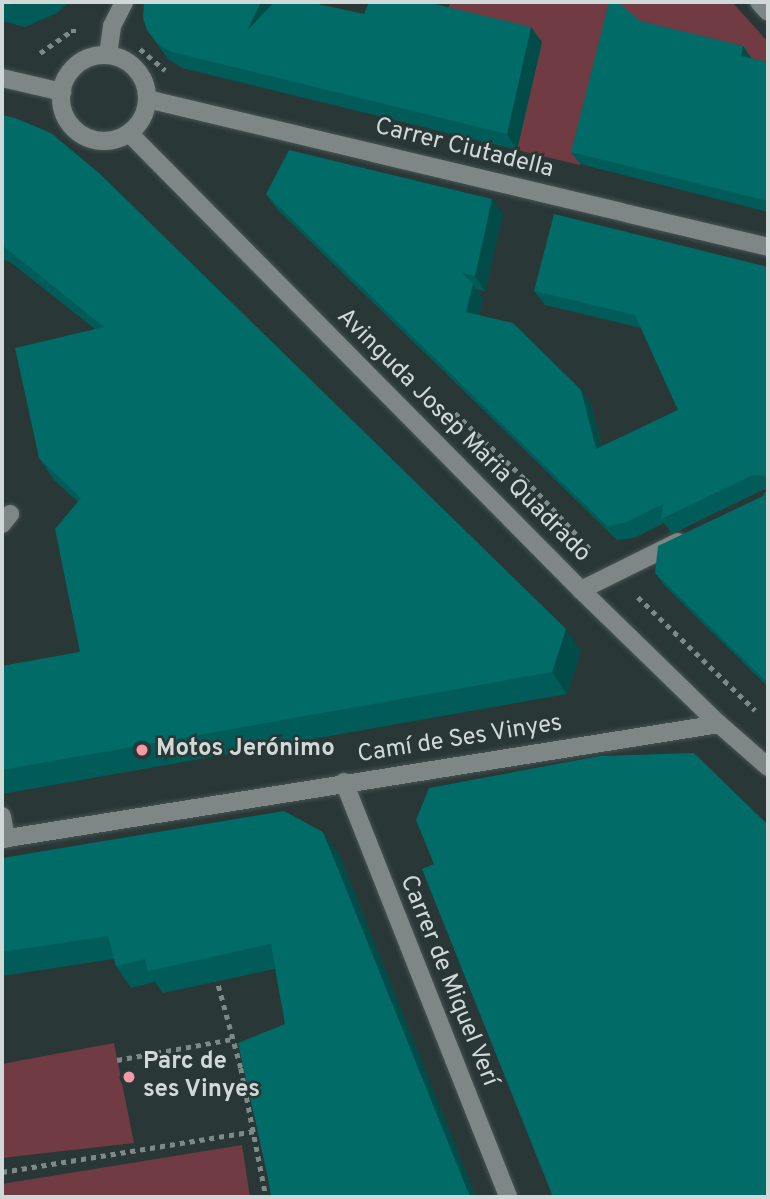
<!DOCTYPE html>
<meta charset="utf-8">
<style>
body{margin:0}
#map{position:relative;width:770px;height:1199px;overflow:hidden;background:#293736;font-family:Overpass,sans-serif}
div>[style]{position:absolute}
.green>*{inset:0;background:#713b43}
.path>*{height:4.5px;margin-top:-2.25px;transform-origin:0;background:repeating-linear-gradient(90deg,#7e8988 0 5px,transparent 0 10px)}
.roads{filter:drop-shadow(0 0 2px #475453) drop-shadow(0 0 2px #475453)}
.minor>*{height:18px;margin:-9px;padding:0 9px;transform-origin:9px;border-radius:9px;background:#7f8686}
.minor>.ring{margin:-9px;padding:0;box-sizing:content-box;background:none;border:18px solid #7f8686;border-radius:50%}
.wall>*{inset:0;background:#015c59}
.shaded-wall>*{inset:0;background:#014b48}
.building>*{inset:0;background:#016b67}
.dots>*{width:19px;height:19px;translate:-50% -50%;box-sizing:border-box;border:4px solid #293736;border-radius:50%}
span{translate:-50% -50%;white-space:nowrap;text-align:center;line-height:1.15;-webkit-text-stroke:5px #293736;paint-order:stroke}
.street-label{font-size:24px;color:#d1d9d8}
.poi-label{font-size:24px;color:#d1d9d8;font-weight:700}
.left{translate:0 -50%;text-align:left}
.frame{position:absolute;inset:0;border:4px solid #d1d9d8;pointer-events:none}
</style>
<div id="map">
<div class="green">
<div style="clip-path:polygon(450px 2px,732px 2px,768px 42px,768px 73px,648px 34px,620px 8px,580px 165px,517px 150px,540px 42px,445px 24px)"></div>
<div style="clip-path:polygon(114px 1043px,134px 1143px,2px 1158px,2px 1064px)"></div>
<div style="clip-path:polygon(242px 1145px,250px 1197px,2px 1197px,2px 1184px)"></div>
</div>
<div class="path">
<div style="left:140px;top:49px;width:33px;rotate:40deg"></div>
<div style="left:40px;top:53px;width:38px;rotate:-35deg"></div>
<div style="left:71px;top:31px;width:9px"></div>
<div style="left:455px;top:413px;width:96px;rotate:43.3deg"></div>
<div style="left:525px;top:479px;width:98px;rotate:47.1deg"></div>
<div style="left:638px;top:597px;width:163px;rotate:44deg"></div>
<div style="left:216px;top:976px;width:95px;rotate:74.8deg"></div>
<div style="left:241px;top:1068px;width:131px;rotate:79deg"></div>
<div style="left:117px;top:1060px;width:118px;rotate:-10.3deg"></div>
<div style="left:2px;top:1172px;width:255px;rotate:-9.2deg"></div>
</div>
<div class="roads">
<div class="minor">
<div style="left:759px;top:2px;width:13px;rotate:48deg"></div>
<div style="left:108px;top:55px;width:29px;rotate:-82deg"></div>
<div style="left:112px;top:26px;width:27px;rotate:-63deg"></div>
<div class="ring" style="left:61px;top:55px;width:68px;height:68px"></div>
<div style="left:2px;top:78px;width:62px;rotate:13.1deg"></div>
<div style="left:147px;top:99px;width:638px;rotate:13.4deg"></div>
<div style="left:129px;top:133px;width:643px;rotate:45.32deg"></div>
<div style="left:581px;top:590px;width:192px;rotate:44.2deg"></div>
<div style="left:719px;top:724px;width:65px;rotate:41.3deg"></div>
<div style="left:2px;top:524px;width:13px;rotate:-51deg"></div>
<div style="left:581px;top:590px;width:108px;rotate:-26.3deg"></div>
<div style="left:344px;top:782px;width:446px;rotate:68.4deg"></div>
<div style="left:2px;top:816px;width:23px;rotate:80deg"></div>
<div style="left:2px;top:839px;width:726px;rotate:-9.11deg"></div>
</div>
</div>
<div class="wall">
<div style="clip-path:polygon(2px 2px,69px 2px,57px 13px,25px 27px,2px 21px)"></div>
<div style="clip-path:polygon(439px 5px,542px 42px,517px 150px,182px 68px,168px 59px,147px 30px,364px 14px)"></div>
<div style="clip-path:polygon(640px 21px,743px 46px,751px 58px,768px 62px,768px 212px,580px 164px,571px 152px)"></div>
<div style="clip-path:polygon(2px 115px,581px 651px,567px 694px,2px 794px,2px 666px,80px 652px,78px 502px,54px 480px,39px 458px,95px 329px,10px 262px,2px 259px)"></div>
<div style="clip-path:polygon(266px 194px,503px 214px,485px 291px,476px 289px,483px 299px,479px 315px,581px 390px,591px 404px,602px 446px,678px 410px,641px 328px,545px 305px,534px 291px,768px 267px,768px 687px,666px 587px,655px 573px,763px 496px,766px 490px,763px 490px,672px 534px,664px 523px,634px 538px,617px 540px,277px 209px)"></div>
<div style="clip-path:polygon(339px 854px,476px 1197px,271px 1197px,285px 1024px,275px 969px,163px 993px,155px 982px,131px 988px,116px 966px,114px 959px,2px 976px,2px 858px)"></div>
</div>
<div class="shaded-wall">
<div style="clip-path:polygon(261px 2px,279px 2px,247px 31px)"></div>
<div style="clip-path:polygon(531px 27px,542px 42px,517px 150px,507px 134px)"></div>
<div style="clip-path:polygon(743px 46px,752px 59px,741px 56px)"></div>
<div style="clip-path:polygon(492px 199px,503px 214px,485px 291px,475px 276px)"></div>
<div style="clip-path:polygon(473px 284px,483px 299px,477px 327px,466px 312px)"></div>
<div style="clip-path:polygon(581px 390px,591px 404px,606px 463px,596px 449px)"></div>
<div style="clip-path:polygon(566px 629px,581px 651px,567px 694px,552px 672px)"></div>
<div style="clip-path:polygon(323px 832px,339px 854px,476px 1197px,470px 1197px)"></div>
</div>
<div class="building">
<div style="clip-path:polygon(2px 2px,15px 2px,9px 5px)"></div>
<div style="clip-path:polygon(144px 2px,261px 2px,247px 31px,274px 2px,309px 2px,364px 14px,369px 2px,436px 2px,435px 4px,531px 27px,507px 134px,172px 52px,158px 44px,147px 30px,143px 18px)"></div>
<div style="clip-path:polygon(609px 2px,618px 2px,640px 21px,743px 46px,741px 56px,768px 62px,768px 201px,571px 152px)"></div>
<div style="clip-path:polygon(2px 115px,15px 118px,51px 133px,99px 173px,566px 629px,552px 672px,2px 770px,2px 666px,80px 652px,55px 529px,81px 498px,39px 458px,15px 348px,104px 327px,2px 245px)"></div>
<div style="clip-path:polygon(289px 150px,492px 199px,475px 276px,462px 273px,473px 284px,466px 312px,513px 323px,581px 390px,596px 449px,678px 410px,635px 315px,534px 291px,554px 214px,768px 267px,768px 485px,765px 476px,753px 475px,661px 519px,663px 504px,624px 523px,607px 526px,266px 194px)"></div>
<div style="clip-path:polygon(768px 488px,768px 683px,655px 573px,658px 546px,763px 496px)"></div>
<div style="clip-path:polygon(694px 753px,768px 825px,768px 1197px,553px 1197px,422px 869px,434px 864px,416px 820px,429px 788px,600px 756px)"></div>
<div style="clip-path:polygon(284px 811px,323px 832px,470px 1197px,271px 1197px,268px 1178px,238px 1043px,285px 1024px,271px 944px,148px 971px,145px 959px,116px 966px,108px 936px,2px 952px,2px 858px)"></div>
</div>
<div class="dots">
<div style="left:142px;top:750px;background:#f49aa6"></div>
<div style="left:129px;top:1077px;background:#f49aa6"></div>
</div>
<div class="street-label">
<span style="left:464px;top:149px;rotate:14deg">Carrer Ciutadella</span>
<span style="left:463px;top:436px;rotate:45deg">Avinguda Josep Maria Quadrado</span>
<span style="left:460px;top:740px;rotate:-9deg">Camí de Ses Vinyes</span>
<span style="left:448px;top:981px;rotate:68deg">Carrer de Miquel Verí</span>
</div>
<div class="poi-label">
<span class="left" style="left:156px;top:750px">Motos Jerónimo</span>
<span class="left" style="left:143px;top:1077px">Parc de<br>ses Vinyes</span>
</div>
<div class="frame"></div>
</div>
